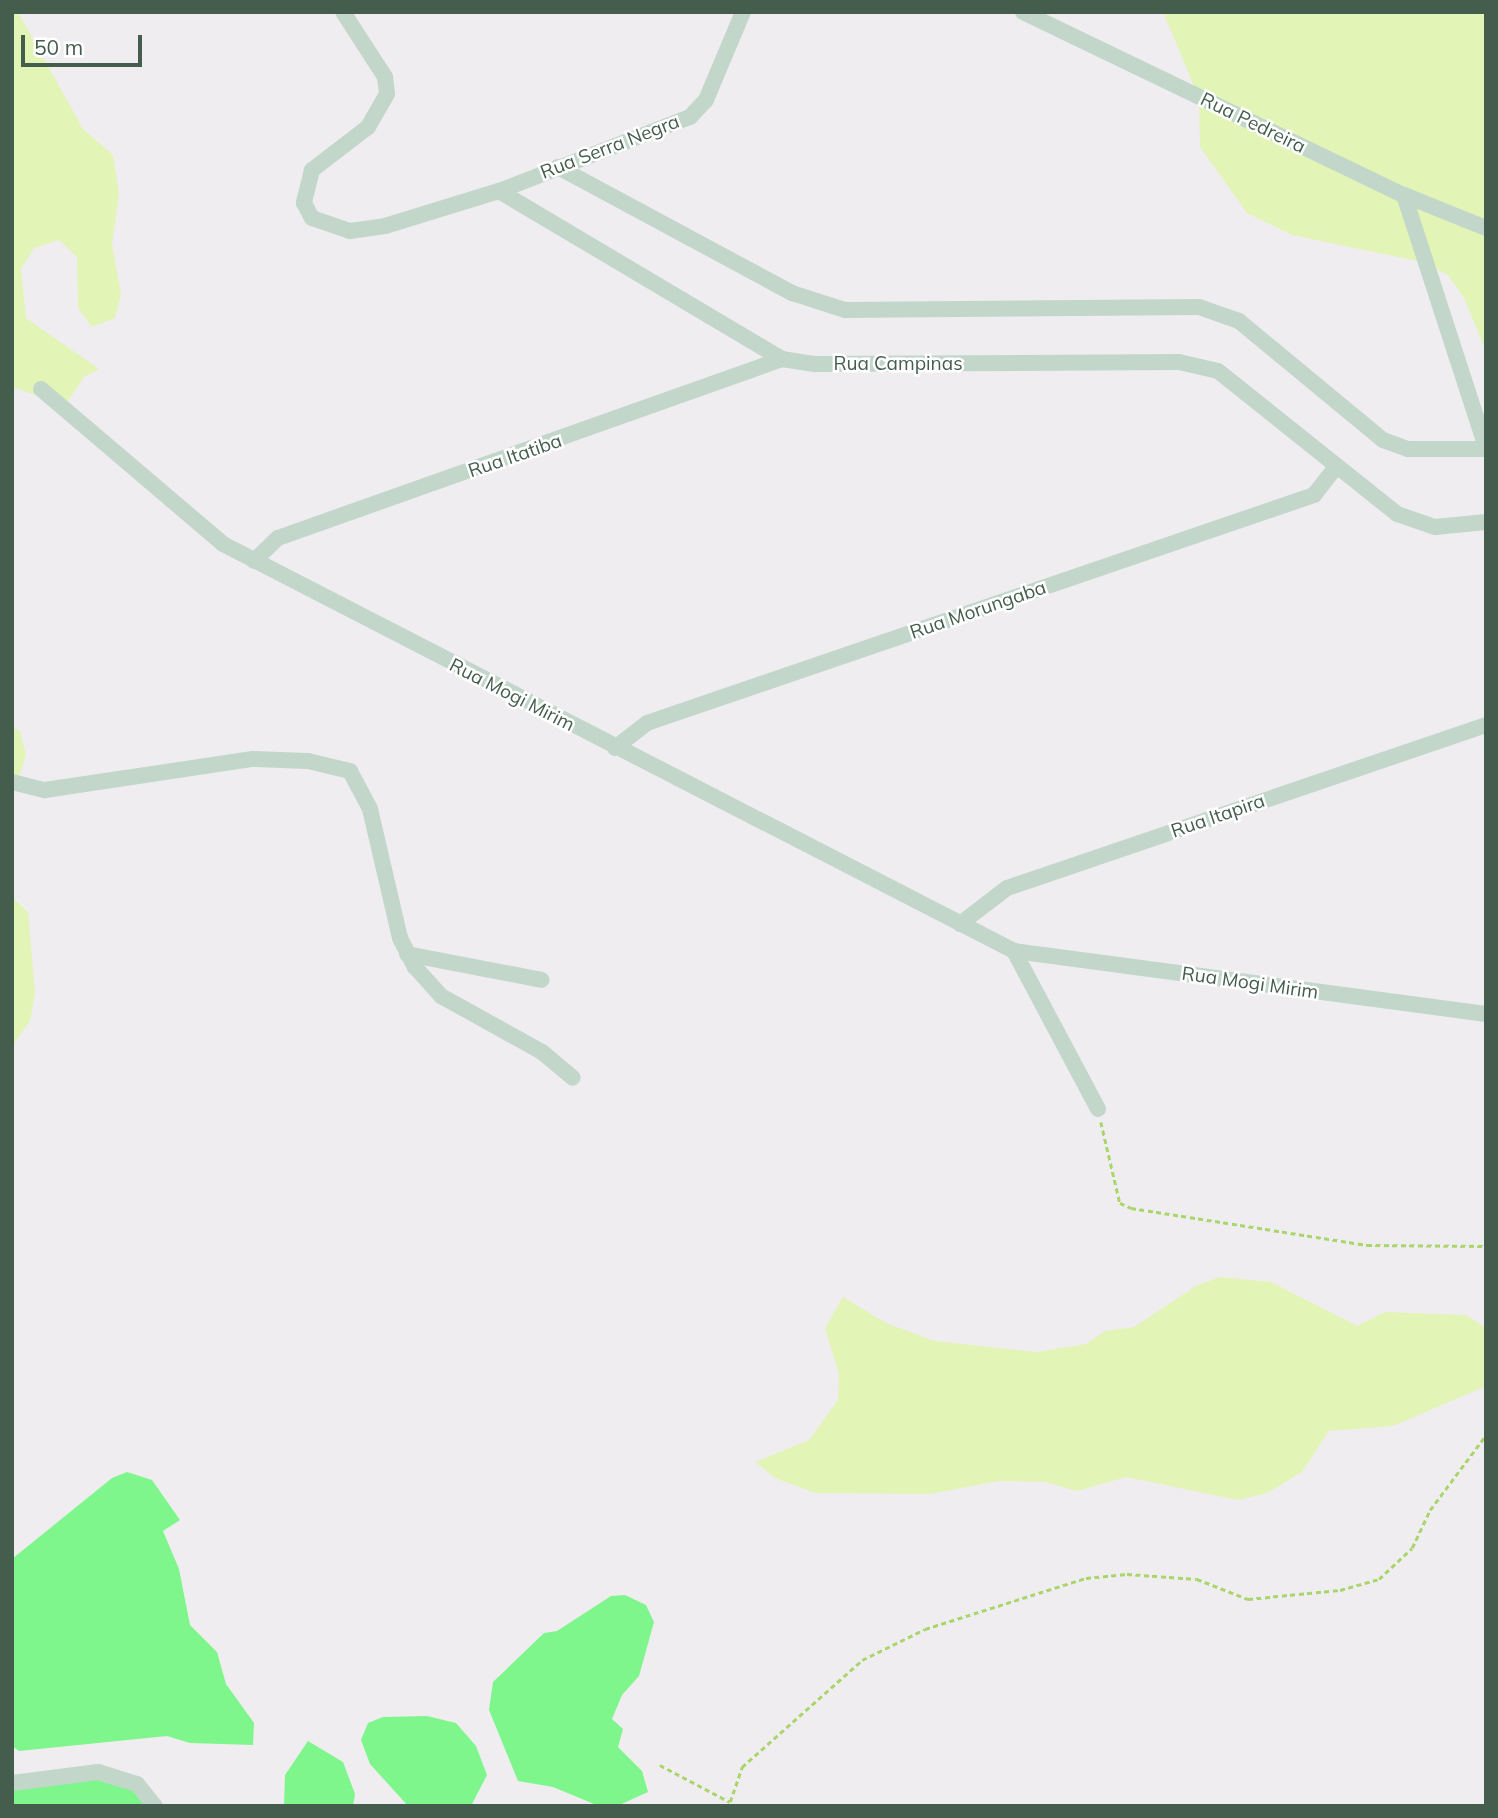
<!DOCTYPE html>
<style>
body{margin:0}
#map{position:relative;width:1498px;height:1818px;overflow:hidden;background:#f0edf1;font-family:Mulish,sans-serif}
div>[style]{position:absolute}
.green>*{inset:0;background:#e2f4b6}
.water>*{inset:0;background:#7ef68c}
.path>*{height:2.5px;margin-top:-1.25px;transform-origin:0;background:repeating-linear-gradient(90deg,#a9d66a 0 5px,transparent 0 8.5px)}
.street>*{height:16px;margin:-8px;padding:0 8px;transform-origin:8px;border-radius:8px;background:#c2d7ca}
span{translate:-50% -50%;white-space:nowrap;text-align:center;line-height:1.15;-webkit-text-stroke:5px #fff;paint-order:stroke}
.street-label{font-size:19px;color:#445d4d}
.frame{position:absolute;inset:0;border:14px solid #445d4d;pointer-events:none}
.scale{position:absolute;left:21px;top:35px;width:121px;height:32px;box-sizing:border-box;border:4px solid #445d4d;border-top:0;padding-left:9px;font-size:21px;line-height:24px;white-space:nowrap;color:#445d4d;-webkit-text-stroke:5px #fff;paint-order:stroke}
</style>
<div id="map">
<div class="green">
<div style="clip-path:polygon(12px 12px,18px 12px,83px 129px,113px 155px,119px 194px,112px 244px,121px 294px,115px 318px,92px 327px,78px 308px,77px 257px,59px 240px,34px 248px,21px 269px,26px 318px,99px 369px,84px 377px,65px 405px,12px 387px)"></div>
<div style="clip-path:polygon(1163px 12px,1486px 12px,1486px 351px,1464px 298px,1449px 276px,1427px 263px,1292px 235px,1247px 213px,1200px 147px,1199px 98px)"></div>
<div style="clip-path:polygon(12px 728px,20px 731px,26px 755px,12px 799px)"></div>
<div style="clip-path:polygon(12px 897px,28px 912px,35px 993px,30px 1021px,12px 1046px)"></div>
<div style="clip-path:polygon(1220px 1277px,1271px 1282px,1357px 1326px,1385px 1312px,1466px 1315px,1486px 1328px,1486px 1386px,1393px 1426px,1329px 1431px,1302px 1472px,1267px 1493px,1238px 1500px,1126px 1477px,1077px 1491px,1045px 1482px,999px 1481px,930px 1494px,815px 1493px,775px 1478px,755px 1462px,809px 1440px,838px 1400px,839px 1374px,825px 1328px,843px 1297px,886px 1323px,935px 1341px,1036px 1352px,1086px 1344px,1105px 1331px,1134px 1327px,1196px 1286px)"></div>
</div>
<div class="water">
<div style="clip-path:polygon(127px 1472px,152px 1480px,180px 1520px,163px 1531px,179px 1569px,190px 1625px,217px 1652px,226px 1684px,254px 1723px,253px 1745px,190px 1743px,167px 1736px,19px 1751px,12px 1746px,12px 1559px,112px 1478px)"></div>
<div style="clip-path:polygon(625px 1595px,646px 1605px,654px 1622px,639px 1676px,622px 1695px,612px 1719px,623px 1729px,618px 1747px,642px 1771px,648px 1792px,617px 1806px,599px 1806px,553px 1787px,518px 1781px,489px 1710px,493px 1682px,544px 1633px,557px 1631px,611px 1596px)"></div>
<div style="clip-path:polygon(427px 1716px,456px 1723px,476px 1746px,487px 1775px,471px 1806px,408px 1806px,370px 1764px,361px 1740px,368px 1723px,383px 1717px)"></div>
<div style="clip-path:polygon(308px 1741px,343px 1762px,355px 1794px,353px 1806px,284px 1806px,285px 1775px)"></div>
<div style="clip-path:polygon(114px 1775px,155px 1806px,12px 1806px,12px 1786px)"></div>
</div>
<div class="path">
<div style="left:1101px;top:1122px;width:83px;rotate:76.8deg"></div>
<div style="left:1120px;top:1203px;width:12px;rotate:24deg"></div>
<div style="left:1131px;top:1208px;width:239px;rotate:8.9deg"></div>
<div style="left:1367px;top:1245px;width:119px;rotate:0.5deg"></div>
<div style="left:660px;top:1765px;width:79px;rotate:27.9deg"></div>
<div style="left:730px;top:1802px;width:37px;rotate:-71deg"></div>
<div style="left:742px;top:1767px;width:161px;rotate:-41.7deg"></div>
<div style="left:862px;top:1660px;width:70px;rotate:-26.2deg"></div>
<div style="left:925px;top:1629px;width:169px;rotate:-17.6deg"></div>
<div style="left:1086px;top:1578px;width:41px;rotate:-5.6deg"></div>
<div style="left:1127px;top:1574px;width:70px;rotate:4.1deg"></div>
<div style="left:1197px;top:1579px;width:55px;rotate:21.4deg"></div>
<div style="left:1248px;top:1599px;width:92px;rotate:-5.6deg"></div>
<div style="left:1340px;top:1590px;width:41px;rotate:-15.8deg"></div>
<div style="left:1379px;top:1579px;width:45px;rotate:-43.2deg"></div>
<div style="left:1412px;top:1548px;width:42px;rotate:-64.7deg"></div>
<div style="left:1430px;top:1510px;width:94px;rotate:-53.3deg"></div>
</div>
<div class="street">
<div style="left:343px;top:12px;width:77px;rotate:57.1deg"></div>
<div style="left:385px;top:77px;width:17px;rotate:83deg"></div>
<div style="left:387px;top:94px;width:38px;rotate:120deg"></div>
<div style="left:368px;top:127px;width:71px;rotate:142.5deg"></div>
<div style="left:312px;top:170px;width:34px;rotate:104deg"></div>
<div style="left:304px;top:203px;width:17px;rotate:62deg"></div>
<div style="left:312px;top:218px;width:40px;rotate:18.9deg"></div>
<div style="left:350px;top:231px;width:35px;rotate:-8deg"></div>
<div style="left:385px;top:226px;width:119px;rotate:-17.1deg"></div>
<div style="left:499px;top:191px;width:205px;rotate:-21.2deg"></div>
<div style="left:690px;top:117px;width:23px;rotate:-47deg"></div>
<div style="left:706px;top:100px;width:95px;rotate:-67.2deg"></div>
<div style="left:1023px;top:12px;width:423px;rotate:25.7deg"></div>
<div style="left:1404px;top:195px;width:88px;rotate:21.9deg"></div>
<div style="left:558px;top:167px;width:266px;rotate:28.3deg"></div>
<div style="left:792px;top:293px;width:56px;rotate:17.8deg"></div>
<div style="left:845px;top:310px;width:354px;rotate:-0.5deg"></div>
<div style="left:1199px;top:307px;width:42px;rotate:19.3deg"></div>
<div style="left:1239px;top:321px;width:187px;rotate:39.6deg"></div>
<div style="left:1383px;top:440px;width:27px;rotate:20deg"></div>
<div style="left:1408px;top:449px;width:78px"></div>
<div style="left:499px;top:191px;width:329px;rotate:30.7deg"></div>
<div style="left:782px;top:359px;width:33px;rotate:9deg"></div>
<div style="left:815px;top:364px;width:364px;rotate:-0.3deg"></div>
<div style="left:1179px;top:362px;width:40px;rotate:13deg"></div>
<div style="left:1218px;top:371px;width:229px;rotate:38.6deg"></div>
<div style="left:1397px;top:514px;width:40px;rotate:18.9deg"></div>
<div style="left:1435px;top:527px;width:51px;rotate:-5.6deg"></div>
<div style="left:1404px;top:195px;width:266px;rotate:72deg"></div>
<div style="left:41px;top:389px;width:239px;rotate:40.4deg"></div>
<div style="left:223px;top:544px;width:890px;rotate:27.23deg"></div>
<div style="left:1014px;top:951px;width:476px;rotate:7.6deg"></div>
<div style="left:254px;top:561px;width:33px;rotate:-44deg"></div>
<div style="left:278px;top:538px;width:535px;rotate:-19.55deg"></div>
<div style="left:615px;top:748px;width:41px;rotate:-38deg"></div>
<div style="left:647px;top:723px;width:705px;rotate:-18.87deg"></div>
<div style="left:1314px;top:495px;width:36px;rotate:-52deg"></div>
<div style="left:12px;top:782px;width:34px;rotate:14deg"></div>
<div style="left:45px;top:790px;width:210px;rotate:-8.5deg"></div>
<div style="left:253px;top:759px;width:55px;rotate:2.1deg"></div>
<div style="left:308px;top:761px;width:43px;rotate:13.4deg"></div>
<div style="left:350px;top:771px;width:43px;rotate:62.2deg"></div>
<div style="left:370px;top:809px;width:132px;rotate:76.9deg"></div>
<div style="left:400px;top:938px;width:33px;rotate:63deg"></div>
<div style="left:415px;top:967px;width:39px;rotate:48deg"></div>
<div style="left:441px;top:996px;width:115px;rotate:29deg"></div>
<div style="left:542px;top:1052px;width:40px;rotate:40deg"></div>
<div style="left:960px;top:924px;width:59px;rotate:-37.5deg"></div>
<div style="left:1007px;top:888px;width:506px;rotate:-18.79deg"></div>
<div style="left:1014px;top:951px;width:179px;rotate:62deg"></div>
<div style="left:407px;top:954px;width:137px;rotate:10.9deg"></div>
<div style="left:12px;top:1783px;width:87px;rotate:-7.3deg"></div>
<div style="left:98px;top:1772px;width:41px;rotate:17.1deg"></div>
<div style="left:137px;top:1784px;width:28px;rotate:51deg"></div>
</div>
<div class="street-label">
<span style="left:1253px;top:123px;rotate:26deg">Rua Pedreira</span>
<span style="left:610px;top:147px;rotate:-21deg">Rua Serra Negra</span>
<span style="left:898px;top:364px">Rua Campinas</span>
<span style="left:515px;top:456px;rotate:-19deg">Rua Itatiba</span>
<span style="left:978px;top:610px;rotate:-19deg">Rua Morungaba</span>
<span style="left:512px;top:695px;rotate:27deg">Rua Mogi Mirim</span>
<span style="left:1218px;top:816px;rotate:-19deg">Rua Itapira</span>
<span style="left:1250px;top:983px;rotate:8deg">Rua Mogi Mirim</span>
</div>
<div class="frame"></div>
<div class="scale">50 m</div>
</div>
